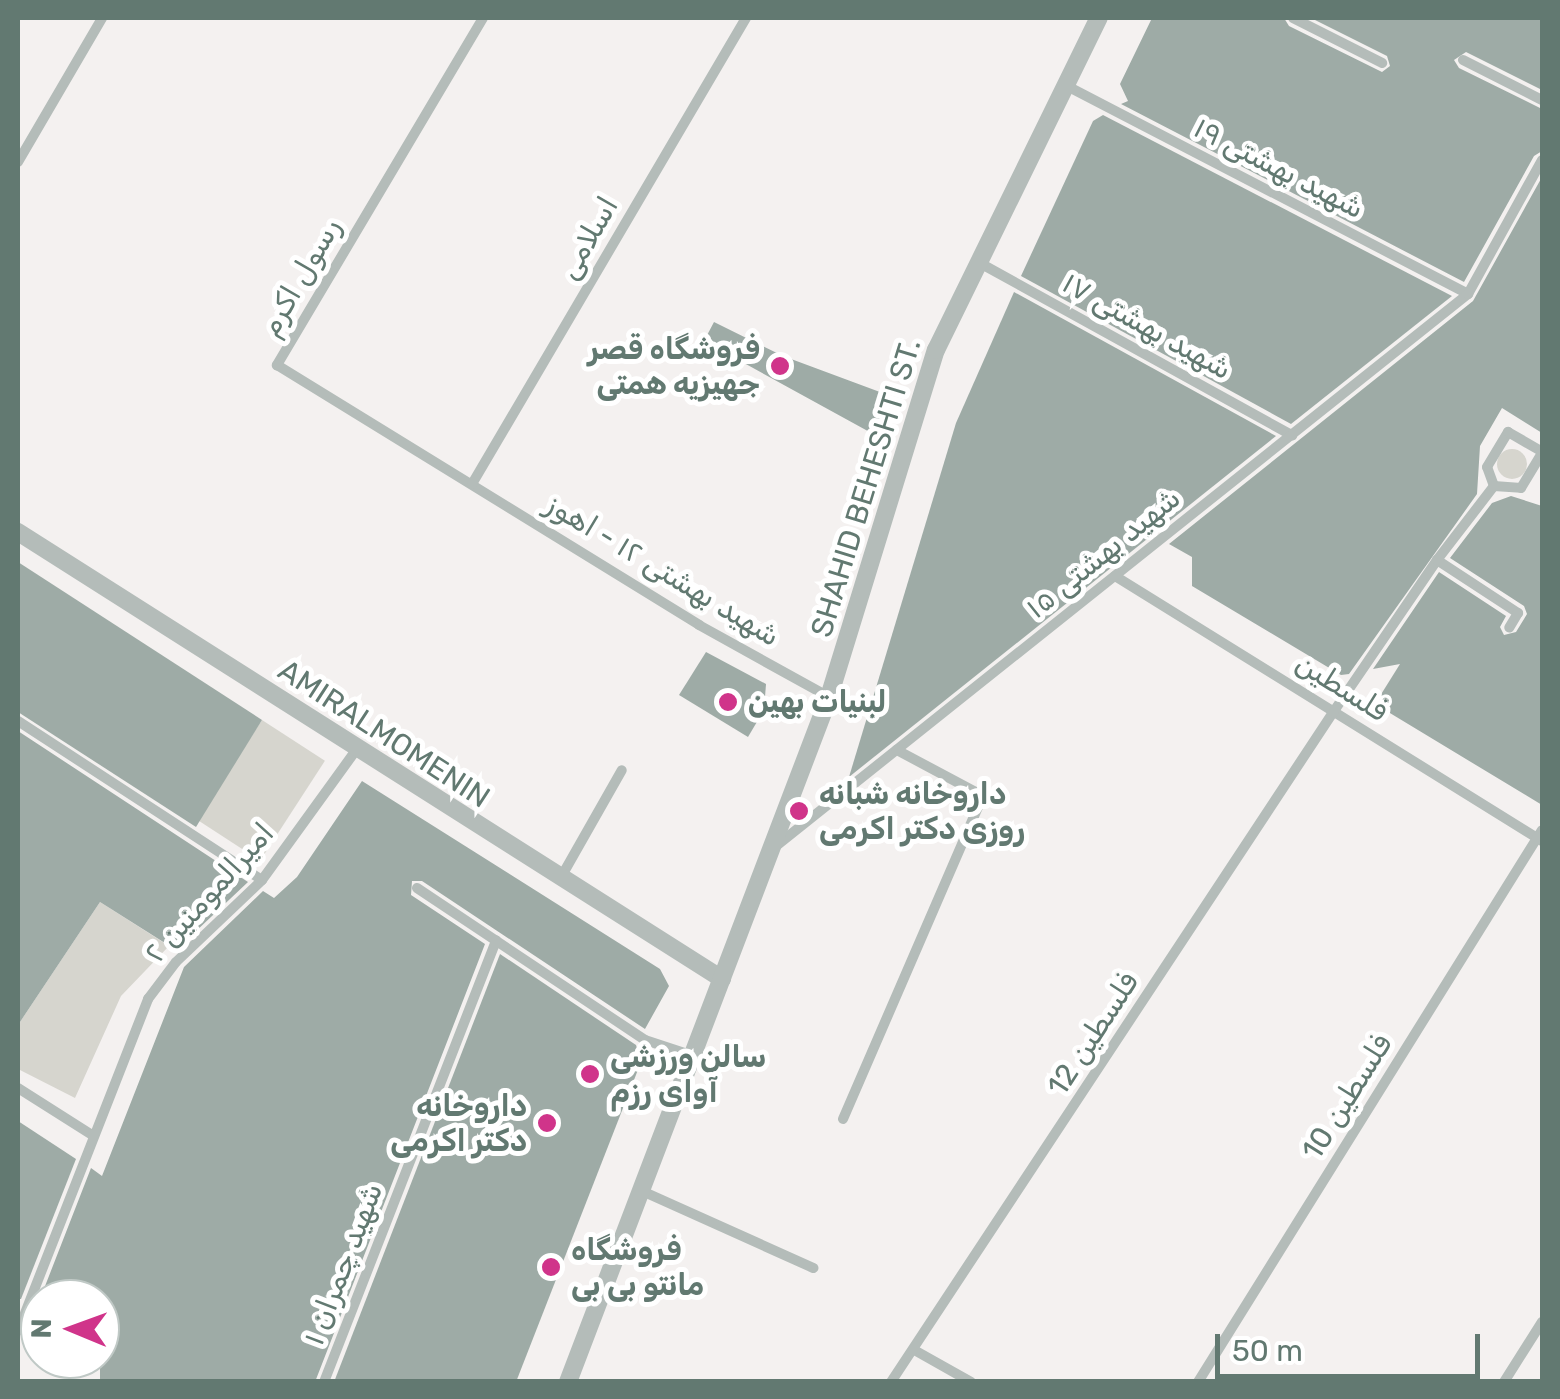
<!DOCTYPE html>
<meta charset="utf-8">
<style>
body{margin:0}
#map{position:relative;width:1560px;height:1399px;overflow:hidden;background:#f4f1f0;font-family:Rubik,Cairo,sans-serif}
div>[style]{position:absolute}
.green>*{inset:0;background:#d6d5ce;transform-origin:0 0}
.round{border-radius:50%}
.building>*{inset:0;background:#9eaba6}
.minor>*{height:10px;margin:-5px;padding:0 5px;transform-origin:5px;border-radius:5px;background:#b4bcb9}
.tertiary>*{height:18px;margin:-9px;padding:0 9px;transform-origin:9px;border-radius:9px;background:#b4bcb9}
.dots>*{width:28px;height:28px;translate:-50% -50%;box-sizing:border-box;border:5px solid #fff;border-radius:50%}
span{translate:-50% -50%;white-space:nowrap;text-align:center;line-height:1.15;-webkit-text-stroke:10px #fff;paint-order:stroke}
.street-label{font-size:30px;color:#627971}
.poi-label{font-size:30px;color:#627971;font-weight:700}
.right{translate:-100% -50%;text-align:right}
.left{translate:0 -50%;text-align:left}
.frame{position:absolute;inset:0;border:20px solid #627971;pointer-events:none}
.north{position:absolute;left:20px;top:1279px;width:100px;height:100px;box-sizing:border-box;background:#fff;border:2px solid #c0c9c6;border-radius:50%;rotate:271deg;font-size:28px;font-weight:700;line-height:40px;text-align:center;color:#627971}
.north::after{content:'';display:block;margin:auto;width:35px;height:45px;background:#d0348a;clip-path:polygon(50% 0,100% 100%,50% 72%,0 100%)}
.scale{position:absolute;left:1215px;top:1334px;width:265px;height:45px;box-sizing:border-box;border:5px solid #627971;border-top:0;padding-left:12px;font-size:30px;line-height:35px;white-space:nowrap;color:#627971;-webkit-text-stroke:8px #fff;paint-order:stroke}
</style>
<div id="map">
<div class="green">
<div class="round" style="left:1497px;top:449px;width:30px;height:30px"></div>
<div style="left:262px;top:720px;width:75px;height:119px;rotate:33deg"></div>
<div style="clip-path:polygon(100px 902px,169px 946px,121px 996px,75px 1098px,18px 1069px,18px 1025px)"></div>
</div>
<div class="building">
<div style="clip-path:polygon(1152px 18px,1284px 18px,1289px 26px,1382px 72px,1390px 66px,1387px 56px,1311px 18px,1542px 18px,1542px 90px,1466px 52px,1454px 60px,1459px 68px,1542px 109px,1542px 151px,1534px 156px,1464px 282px,1121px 104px,1128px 101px,1120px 84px)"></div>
<div style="clip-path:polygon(1103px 115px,1452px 296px,1291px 424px,1021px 276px,1093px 121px)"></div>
<div style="clip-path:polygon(1542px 177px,1542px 433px,1502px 408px,1480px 446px,1477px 494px,1349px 674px,1341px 675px,1192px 586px,1192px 557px,1169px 544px,1473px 301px)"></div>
<div style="clip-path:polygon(1014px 292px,1276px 436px,849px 777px,956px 423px)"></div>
<div style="clip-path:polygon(714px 322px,783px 356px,888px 395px,875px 435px,704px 341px)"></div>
<div style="clip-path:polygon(1511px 496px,1542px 506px,1542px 805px,1375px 704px,1400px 664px,1373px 669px,1439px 572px,1506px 616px,1500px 627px,1504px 635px,1516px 632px,1527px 614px,1524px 606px,1450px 558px,1492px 503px)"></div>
<div style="clip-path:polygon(18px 562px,262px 720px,196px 827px,18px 712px)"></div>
<div style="clip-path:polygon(706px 652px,766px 684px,764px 710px,748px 737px,679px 695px)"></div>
<div style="clip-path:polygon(18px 731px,248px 882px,176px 950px,100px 902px,18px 1025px)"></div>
<div style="clip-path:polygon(362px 781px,660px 969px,669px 986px,645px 1029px,422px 881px,412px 881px,411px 895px,485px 944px,315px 1382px,100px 1382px,100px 1299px,40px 1299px,91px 1168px,102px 1176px,184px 967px,263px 891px,274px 898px,297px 877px)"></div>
<div style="clip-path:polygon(500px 954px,636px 1045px,641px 1062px,516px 1382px,334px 1382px)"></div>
<div style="clip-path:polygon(18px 1121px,76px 1159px,21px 1299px,18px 1299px)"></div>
</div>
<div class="minor">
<div style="left:483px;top:18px;width:404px;rotate:120.7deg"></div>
<div style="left:277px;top:365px;width:496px;rotate:31.6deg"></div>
<div style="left:699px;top:625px;width:149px;rotate:29deg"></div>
<div style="left:1293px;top:18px;width:100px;rotate:26.8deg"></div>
<div style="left:1463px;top:60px;width:89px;rotate:26.9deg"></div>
<div style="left:1067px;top:86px;width:452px;rotate:27.4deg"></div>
<div style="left:18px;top:162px;width:167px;rotate:-59.7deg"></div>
<div style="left:978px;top:262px;width:359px;rotate:28.9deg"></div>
<div style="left:472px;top:484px;width:541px;rotate:-59.55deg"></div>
<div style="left:1494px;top:486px;width:20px;rotate:-110deg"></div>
<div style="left:1487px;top:467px;width:41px;rotate:-59deg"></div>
<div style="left:1508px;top:432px;width:39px;rotate:30deg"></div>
<div style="left:1494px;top:486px;width:27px;rotate:4deg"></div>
<div style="left:1521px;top:488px;width:41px;rotate:-59deg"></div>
<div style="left:1437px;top:560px;width:97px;rotate:33.2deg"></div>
<div style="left:1518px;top:613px;width:17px;rotate:121deg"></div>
<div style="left:1115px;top:576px;width:503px;rotate:31.82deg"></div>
<div style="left:18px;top:721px;width:291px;rotate:33.1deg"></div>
<div style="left:776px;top:846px;width:885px;rotate:-38.58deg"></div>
<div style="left:1468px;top:294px;width:153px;rotate:-61.1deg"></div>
<div style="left:560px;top:879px;width:125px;rotate:-60.4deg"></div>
<div style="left:417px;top:888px;width:274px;rotate:33.7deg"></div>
<div style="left:645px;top:1040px;width:52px;rotate:18.1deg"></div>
<div style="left:18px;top:1088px;width:88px;rotate:32.4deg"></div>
<div style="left:843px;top:1119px;width:352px;rotate:-66.6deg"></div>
<div style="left:983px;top:796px;width:98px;rotate:-151.9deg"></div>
<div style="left:642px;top:1191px;width:188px;rotate:24.2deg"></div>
<div style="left:18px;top:1331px;width:357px;rotate:-68.6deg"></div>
<div style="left:148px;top:999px;width:46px;rotate:-52.9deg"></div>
<div style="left:176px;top:962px;width:119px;rotate:-43.6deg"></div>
<div style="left:262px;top:880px;width:162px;rotate:-54.1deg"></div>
<div style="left:916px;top:1351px;width:63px;rotate:29.4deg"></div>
<div style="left:324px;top:1382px;width:474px;rotate:-68.7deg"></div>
<div style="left:891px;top:1382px;width:804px;rotate:-56.57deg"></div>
<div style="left:1334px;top:711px;width:183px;rotate:-55.7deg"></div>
<div style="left:1437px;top:560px;width:93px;rotate:-52.4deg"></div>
<div style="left:1198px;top:1382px;width:650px;rotate:-58.07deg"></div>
<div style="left:1504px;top:1382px;width:71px;rotate:-57.7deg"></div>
</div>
<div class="tertiary">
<div style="left:18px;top:532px;width:834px;rotate:32.41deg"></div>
<div style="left:568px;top:1382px;width:733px;rotate:-69.14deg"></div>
<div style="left:829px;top:697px;width:363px;rotate:-72.9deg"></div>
<div style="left:936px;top:350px;width:370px;rotate:-63.9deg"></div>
</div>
<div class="dots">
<div style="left:780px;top:366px;background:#d0348a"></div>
<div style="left:728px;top:702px;background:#d0348a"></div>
<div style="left:799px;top:811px;background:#d0348a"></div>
<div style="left:590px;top:1074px;background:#d0348a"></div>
<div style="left:547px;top:1123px;background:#d0348a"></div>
<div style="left:551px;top:1267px;background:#d0348a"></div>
</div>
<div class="street-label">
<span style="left:1279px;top:168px;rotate:27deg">شهید بهشتی ۱۹</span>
<span style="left:588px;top:238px;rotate:-60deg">اسلامی</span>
<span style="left:300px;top:277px;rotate:-60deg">رسول اکرم</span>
<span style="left:1147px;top:326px;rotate:29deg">شهید بهشتی ۱۷</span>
<span style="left:866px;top:488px;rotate:-73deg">SHAHID BEHESHTI ST.</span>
<span style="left:1103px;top:553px;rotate:-39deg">شهید بهشتی ۱۵</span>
<span style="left:663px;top:570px;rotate:31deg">شهید بهشتی ۱۲ - اهوز</span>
<span style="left:1342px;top:687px;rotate:32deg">فلسطین</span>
<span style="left:384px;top:734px;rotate:33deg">AMIRALMOMENIN</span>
<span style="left:209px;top:893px;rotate:-48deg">امیرالمومنین ۲</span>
<span style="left:1093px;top:1034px;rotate:-57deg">فلسطین 12</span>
<span style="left:1347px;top:1097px;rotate:-58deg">فلسطین 10</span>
<span style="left:343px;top:1264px;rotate:-69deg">شهید چمران ۱</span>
</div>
<div class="poi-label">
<span class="right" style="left:760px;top:366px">فروشگاه قصر<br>جهیزیه همتی</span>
<span class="left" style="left:748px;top:702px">لبنیات بهین</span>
<span class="left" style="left:819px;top:811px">داروخانه شبانه<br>روزی دکتر اکرمی</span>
<span class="left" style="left:610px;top:1074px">سالن ورزشی<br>آوای رزم</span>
<span class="right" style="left:527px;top:1123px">داروخانه<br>دکتر اکرمی</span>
<span class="left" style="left:571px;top:1267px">فروشگاه<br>مانتو بی بی</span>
</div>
<div class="frame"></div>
<div class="north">N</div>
<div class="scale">50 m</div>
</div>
